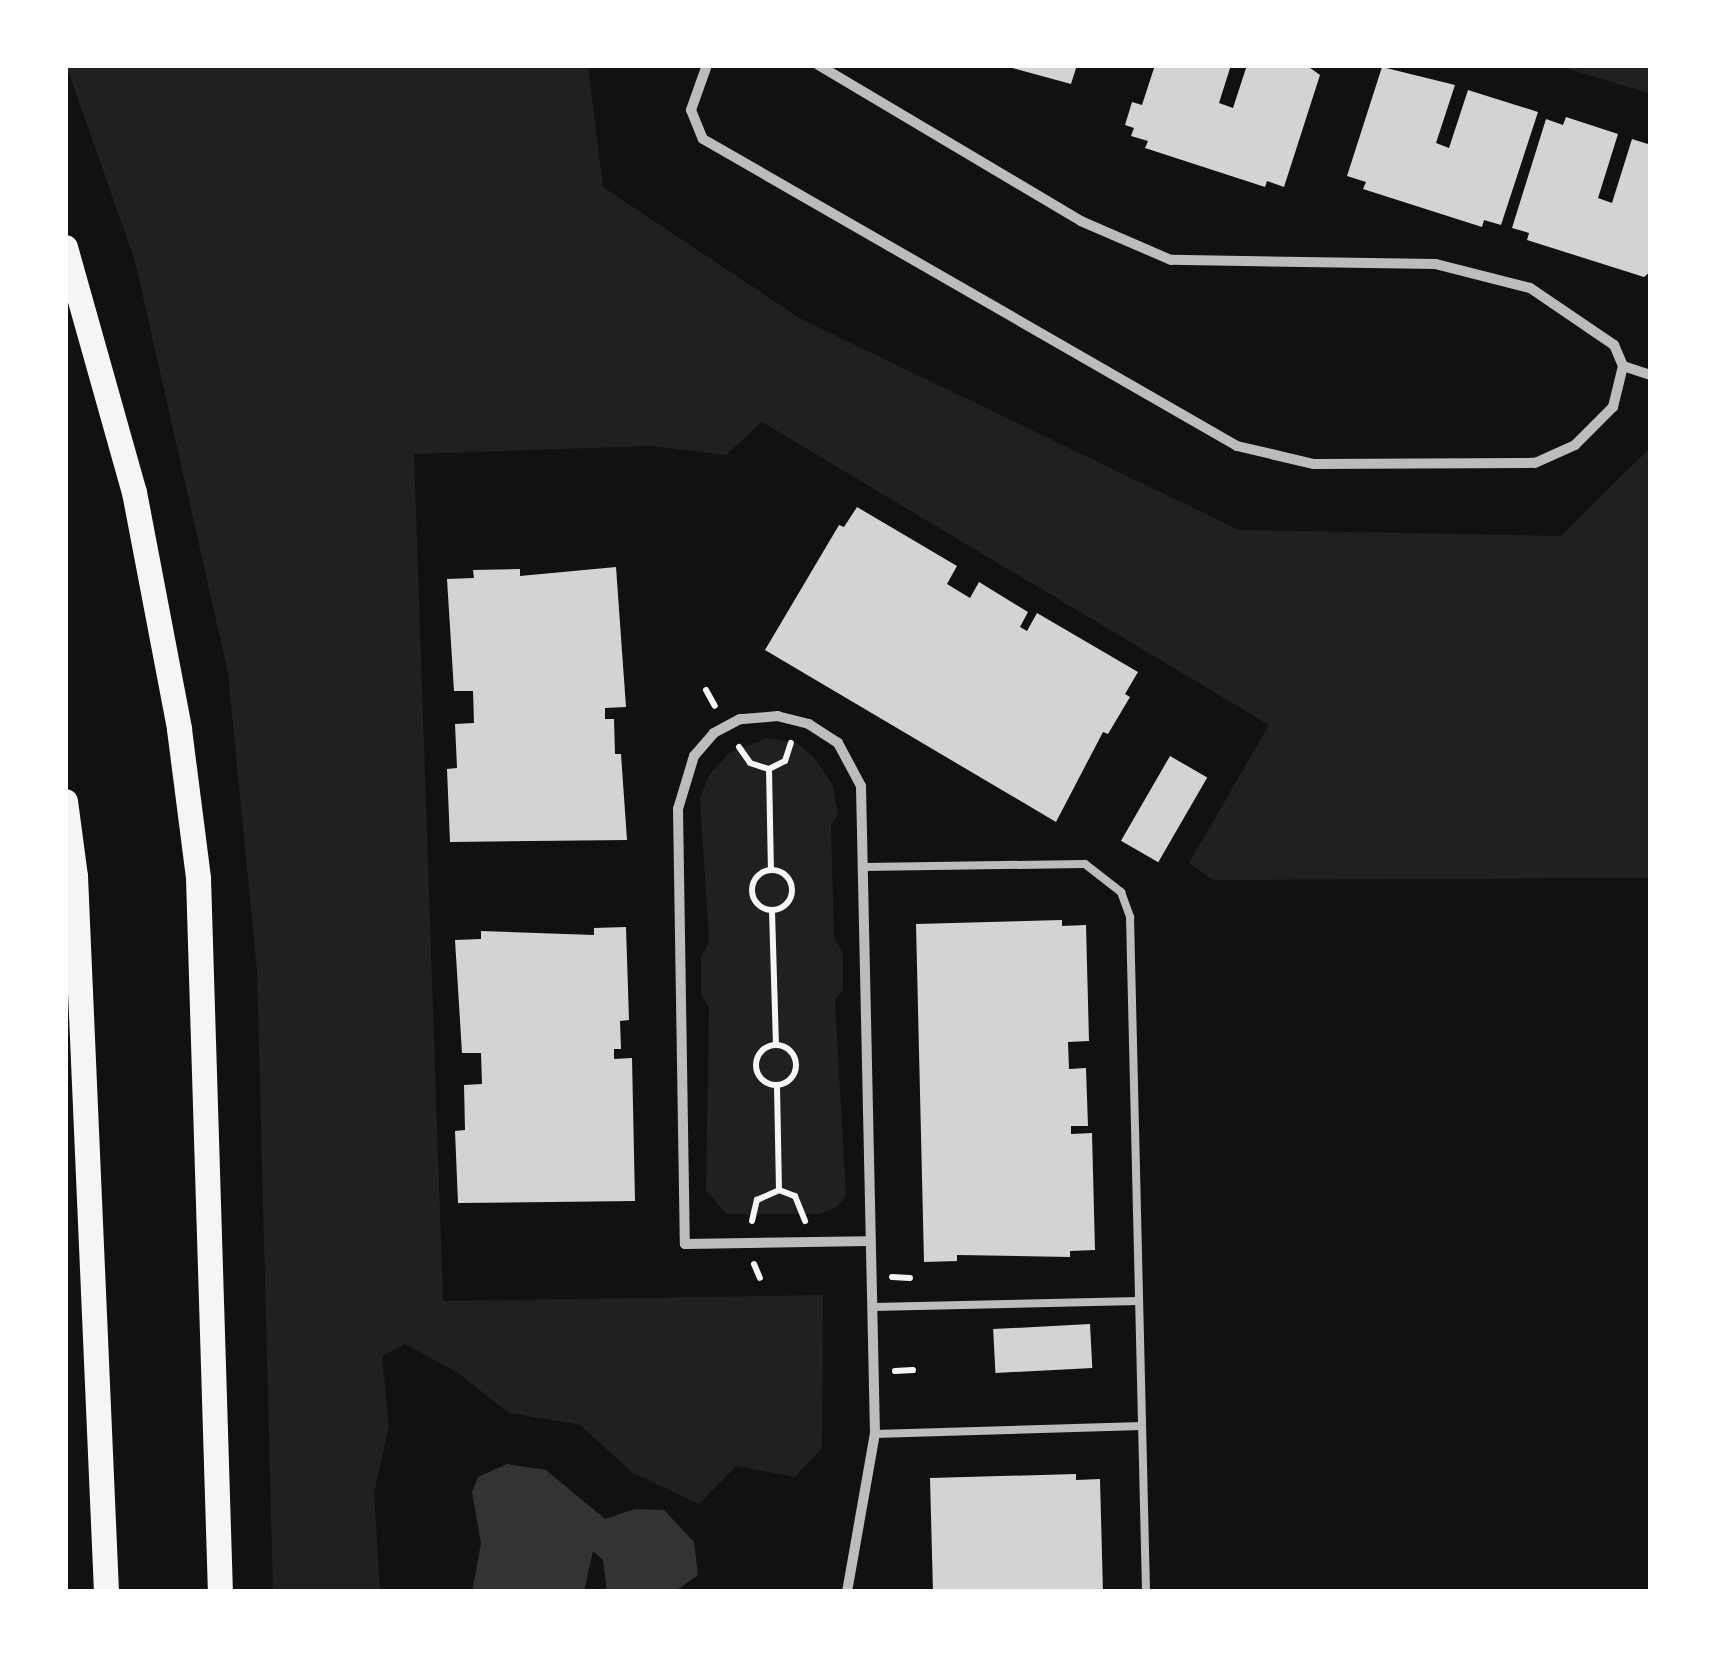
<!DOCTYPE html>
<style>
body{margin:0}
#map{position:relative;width:1716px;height:1657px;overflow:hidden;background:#111;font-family:Lato,sans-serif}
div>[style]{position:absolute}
.green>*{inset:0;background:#202020}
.water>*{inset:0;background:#333}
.building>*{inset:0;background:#d3d3d3;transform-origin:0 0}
.path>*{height:6px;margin:-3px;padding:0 3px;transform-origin:3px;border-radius:3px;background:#f5f5f5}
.path>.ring{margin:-3px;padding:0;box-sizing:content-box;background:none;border:6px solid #f5f5f5;border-radius:50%}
.service>*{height:8px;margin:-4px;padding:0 4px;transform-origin:4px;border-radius:4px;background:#bcbcbc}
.minor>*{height:10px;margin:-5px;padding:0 5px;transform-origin:5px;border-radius:5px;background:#bcbcbc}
.primary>*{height:25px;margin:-12.5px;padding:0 12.5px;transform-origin:12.5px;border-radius:12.5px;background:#f5f5f5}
span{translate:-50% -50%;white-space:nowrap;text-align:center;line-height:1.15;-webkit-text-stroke:9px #fff;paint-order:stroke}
.frame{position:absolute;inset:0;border:68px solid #fff;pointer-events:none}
</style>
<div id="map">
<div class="green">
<div style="clip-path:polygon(66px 65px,588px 65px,603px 187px,801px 319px,1239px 530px,1561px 536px,1651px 447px,1651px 878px,1213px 880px,1189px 863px,1269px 725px,762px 422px,726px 455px,652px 446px,414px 454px,443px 1301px,823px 1295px,822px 1448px,795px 1477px,736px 1466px,699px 1504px,633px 1473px,580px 1425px,509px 1413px,458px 1373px,405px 1344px,382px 1356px,389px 1426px,374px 1493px,380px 1592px,273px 1592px,257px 971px,228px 673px,135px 261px)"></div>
<div style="clip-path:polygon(1556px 65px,1651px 65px,1651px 94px)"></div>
<div style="clip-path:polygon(767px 738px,797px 743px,813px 756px,833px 786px,838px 814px,831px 826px,834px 937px,843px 954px,843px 990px,835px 1001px,846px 1194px,838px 1206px,820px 1214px,726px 1214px,706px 1190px,709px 1008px,701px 994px,701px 957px,709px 942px,700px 798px,709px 775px,729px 753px)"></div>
</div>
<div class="water">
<div style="clip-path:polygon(507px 1464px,546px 1470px,605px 1519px,635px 1509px,664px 1510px,694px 1542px,698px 1575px,674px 1592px,607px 1592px,603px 1560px,593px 1551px,584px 1592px,472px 1592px,481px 1543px,472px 1492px,478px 1477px)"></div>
</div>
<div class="building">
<div style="clip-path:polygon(1001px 65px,1077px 65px,1071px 84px)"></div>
<div style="clip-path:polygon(1155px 65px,1231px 65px,1219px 103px,1233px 108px,1247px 65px,1306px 65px,1320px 75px,1284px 187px,1267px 181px,1265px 187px,1145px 148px,1148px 141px,1131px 136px,1134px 128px,1125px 125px,1132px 102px,1142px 105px)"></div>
<div style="clip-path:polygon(1382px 67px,1455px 85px,1436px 143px,1449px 148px,1468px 90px,1538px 112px,1501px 225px,1484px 220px,1482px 227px,1363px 189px,1366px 182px,1347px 176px)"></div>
<div style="clip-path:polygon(1566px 117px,1618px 134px,1598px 198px,1612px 203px,1632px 139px,1651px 145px,1651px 271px,1644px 277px,1527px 240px,1529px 233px,1512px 228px,1546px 119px,1563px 125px)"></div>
<div style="clip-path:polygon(857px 507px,957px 566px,947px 584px,970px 598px,979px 582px,1028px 612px,1020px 627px,1027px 631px,1037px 613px,1138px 672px,1125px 694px,1130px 697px,1108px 734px,1103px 732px,1056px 822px,765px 650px,839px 525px,844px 527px)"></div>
<div style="clip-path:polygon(616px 567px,626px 707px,605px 708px,605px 719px,614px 719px,615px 754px,621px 754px,627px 840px,450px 842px,447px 769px,457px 768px,455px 724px,474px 723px,473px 691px,454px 691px,447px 579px,474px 578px,473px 570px,520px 569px,520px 576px)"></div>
<div style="left:1170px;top:756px;width:43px;height:98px;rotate:30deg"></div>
<div style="clip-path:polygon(1062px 920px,1062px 926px,1086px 925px,1089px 1041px,1068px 1042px,1069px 1069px,1086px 1068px,1088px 1126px,1071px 1126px,1071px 1134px,1092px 1133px,1095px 1250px,1070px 1251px,1070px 1257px,957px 1255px,957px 1261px,924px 1262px,916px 924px)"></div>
<div style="clip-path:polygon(626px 927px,629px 1020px,620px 1021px,621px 1049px,614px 1049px,614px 1059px,632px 1058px,635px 1201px,458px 1203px,455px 1131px,465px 1130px,464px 1085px,482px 1084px,481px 1053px,462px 1053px,455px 940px,481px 939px,481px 931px,594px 935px,594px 928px)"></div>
<div style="left:1090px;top:1324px;width:44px;height:97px;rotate:87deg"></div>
<div style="clip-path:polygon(1076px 1474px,1076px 1480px,1100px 1479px,1103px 1592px,933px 1592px,930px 1478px)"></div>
</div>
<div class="path">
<div style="left:706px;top:690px;width:18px;rotate:61deg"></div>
<div style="left:739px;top:747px;width:19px;rotate:55deg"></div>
<div style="left:750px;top:763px;width:20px;rotate:18deg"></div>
<div style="left:769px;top:769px;width:18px;rotate:-27deg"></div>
<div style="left:785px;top:761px;width:19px;rotate:-72deg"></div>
<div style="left:769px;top:769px;width:101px;rotate:88.9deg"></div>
<div class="ring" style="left:752px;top:870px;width:34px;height:34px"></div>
<div style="left:772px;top:911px;width:133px;rotate:88.3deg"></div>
<div class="ring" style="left:756px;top:1045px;width:34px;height:34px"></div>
<div style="left:777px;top:1086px;width:104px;rotate:88.9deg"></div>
<div style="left:752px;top:1221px;width:22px;rotate:-77deg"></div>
<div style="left:757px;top:1200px;width:24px;rotate:-24deg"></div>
<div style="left:779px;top:1190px;width:17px;rotate:21deg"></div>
<div style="left:795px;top:1196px;width:27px;rotate:68deg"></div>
<div style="left:754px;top:1264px;width:15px;rotate:67deg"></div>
<div style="left:892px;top:1277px;width:18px;rotate:3deg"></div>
<div style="left:895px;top:1371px;width:18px;rotate:-3deg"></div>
</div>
<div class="service">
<div style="left:864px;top:867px;width:221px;rotate:-0.8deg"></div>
<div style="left:1085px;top:864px;width:46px;rotate:37.9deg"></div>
<div style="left:1121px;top:892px;width:27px;rotate:70deg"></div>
<div style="left:1130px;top:917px;width:675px;rotate:88.64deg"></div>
<div style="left:874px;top:1307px;width:265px;rotate:-1.3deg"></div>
<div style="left:875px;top:1434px;width:267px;rotate:-1.7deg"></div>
</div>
<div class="minor">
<div style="left:707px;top:65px;width:48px;rotate:109.6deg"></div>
<div style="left:691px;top:110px;width:31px;rotate:68deg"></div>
<div style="left:703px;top:139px;width:616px;rotate:29.89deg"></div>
<div style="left:1237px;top:446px;width:79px;rotate:13.2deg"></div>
<div style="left:1314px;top:464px;width:221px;rotate:-0.3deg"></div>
<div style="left:1535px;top:463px;width:44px;rotate:-24.2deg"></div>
<div style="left:1575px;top:445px;width:54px;rotate:-45deg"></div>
<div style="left:1613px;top:407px;width:42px;rotate:-76.3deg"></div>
<div style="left:1623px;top:366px;width:23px;rotate:-113deg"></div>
<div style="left:1614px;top:345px;width:102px;rotate:-145.8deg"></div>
<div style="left:1530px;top:288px;width:97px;rotate:-165.7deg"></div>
<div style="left:1436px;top:264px;width:265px;rotate:-179.1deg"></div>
<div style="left:1171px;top:260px;width:98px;rotate:-156.6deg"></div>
<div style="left:1081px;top:221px;width:306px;rotate:-149.3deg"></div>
<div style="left:1623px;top:366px;width:29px;rotate:18deg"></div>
<div style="left:847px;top:1592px;width:160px;rotate:-80deg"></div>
<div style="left:875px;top:1434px;width:648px;rotate:-91.24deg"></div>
<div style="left:861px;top:786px;width:49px;rotate:-118.1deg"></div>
<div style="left:838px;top:743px;width:35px;rotate:-147deg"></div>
<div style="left:809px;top:724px;width:32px;rotate:-166deg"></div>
<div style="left:778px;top:716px;width:38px;rotate:175deg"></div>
<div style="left:740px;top:719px;width:30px;rotate:152deg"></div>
<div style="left:714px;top:733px;width:30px;rotate:131deg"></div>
<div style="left:694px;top:756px;width:55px;rotate:106.8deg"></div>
<div style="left:678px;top:809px;width:435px;rotate:89.1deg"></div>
<div style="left:685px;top:1244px;width:183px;rotate:-0.9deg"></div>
</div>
<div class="primary">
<div style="left:65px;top:247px;width:255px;rotate:74.3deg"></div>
<div style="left:134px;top:492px;width:241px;rotate:79.2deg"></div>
<div style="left:179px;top:729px;width:150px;rotate:82.7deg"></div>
<div style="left:198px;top:878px;width:714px;rotate:88.24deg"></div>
<div style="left:65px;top:801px;width:76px;rotate:82.4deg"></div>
<div style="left:75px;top:876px;width:717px;rotate:87.52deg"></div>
</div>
<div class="frame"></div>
</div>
